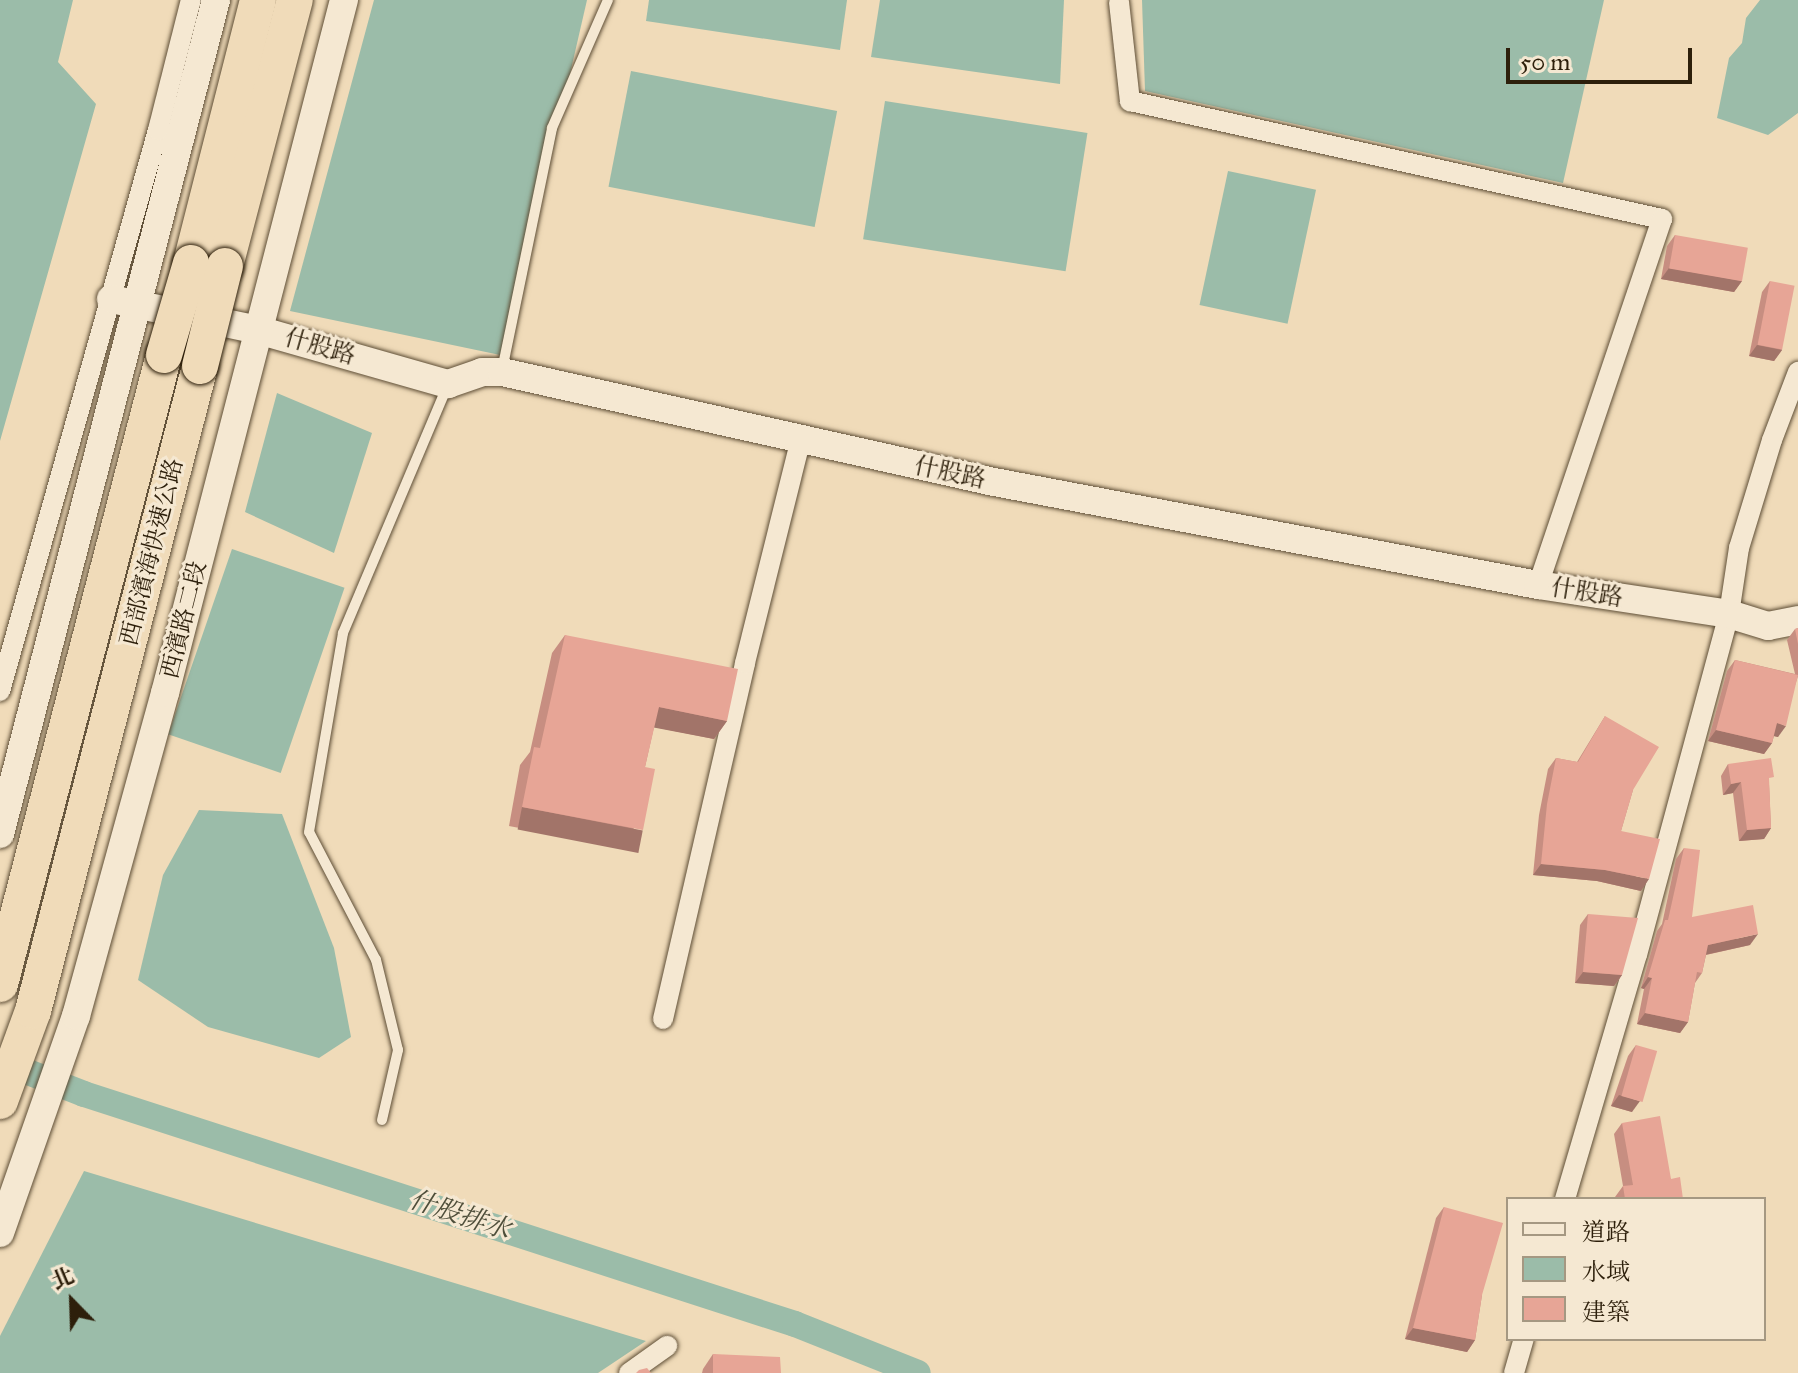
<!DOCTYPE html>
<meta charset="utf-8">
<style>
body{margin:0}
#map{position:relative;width:1798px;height:1373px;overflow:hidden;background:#f0dbb9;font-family:"IM FELL Great Primer","Noto Serif TC",serif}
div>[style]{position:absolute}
.water>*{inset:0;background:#9bbca9;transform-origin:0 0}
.canal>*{height:26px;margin:-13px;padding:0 13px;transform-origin:13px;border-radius:13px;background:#9bbca9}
.roads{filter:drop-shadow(0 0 2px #5e4e36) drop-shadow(0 0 2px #5e4e36)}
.lane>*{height:10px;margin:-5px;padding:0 5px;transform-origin:5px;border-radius:5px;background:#f5e8d2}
.street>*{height:20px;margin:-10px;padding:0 10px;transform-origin:10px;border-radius:10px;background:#f5e8d2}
.secondary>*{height:28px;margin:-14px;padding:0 14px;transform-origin:14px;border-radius:14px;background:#f5e8d2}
.highway>*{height:36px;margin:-18px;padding:0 18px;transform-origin:18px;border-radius:18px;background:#f0dbb9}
.bridges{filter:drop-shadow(0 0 2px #2d1f0b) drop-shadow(0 0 2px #2d1f0b)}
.highway-bridge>*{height:36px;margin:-18px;padding:0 18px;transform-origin:18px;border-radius:18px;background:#f0dbb9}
.wall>*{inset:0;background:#c78e81}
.shaded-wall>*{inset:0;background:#a27469;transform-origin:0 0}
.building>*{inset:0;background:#e7a596;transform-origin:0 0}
span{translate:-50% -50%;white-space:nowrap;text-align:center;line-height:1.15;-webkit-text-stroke:6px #f5e8d2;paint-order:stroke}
.street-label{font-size:24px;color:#2d1f0b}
.water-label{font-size:26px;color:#4e4e3a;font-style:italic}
.legend{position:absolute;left:1506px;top:1197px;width:260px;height:144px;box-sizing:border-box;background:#f5e8d2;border:2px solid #a59882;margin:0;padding:10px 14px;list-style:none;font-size:24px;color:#2d1f0b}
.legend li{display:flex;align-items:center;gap:16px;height:40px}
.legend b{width:40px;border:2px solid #a59882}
.north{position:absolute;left:32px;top:1261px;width:80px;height:80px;-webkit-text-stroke:6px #f5e8d2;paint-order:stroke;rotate:337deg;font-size:22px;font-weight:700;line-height:32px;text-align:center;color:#2d1f0b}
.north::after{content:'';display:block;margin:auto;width:28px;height:36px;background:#2d1f0b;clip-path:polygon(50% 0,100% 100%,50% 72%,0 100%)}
.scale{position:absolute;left:1506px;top:48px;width:186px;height:36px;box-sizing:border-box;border:4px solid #2d1f0b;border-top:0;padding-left:10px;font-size:24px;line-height:28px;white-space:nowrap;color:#2d1f0b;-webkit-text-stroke:6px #f5e8d2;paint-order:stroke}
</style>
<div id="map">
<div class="water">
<div style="clip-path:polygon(0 0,73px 0,58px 62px,96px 104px,0 441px)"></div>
<div style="clip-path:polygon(374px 0,587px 0,505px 356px,290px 311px)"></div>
<div style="clip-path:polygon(649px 0,847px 0,840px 50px,646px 21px)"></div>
<div style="clip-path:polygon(880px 0,1064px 0,1060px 84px,871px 57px)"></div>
<div style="clip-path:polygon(1142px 0,1604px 0,1563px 183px,1145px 91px)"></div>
<div style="clip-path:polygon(1760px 0,1798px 0,1798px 113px,1768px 135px,1717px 118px,1729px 58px,1742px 43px,1746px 18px)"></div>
<div style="left:631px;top:71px;width:210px;height:118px;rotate:11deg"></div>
<div style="left:885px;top:101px;width:205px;height:140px;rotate:9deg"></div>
<div style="left:1228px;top:171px;width:90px;height:137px;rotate:12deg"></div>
<div style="clip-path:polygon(277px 393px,372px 433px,334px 553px,245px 512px)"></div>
<div style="left:232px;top:549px;width:119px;height:196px;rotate:19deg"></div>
<div style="clip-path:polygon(199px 810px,282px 814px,334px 948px,351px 1037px,319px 1058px,208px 1027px,138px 980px,163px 875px)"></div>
<div style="clip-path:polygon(84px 1171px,646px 1341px,598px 1373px,0 1373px,0 1336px)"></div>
</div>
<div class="canal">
<div style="left:0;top:1061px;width:90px;rotate:21.4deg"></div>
<div style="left:84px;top:1094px;width:747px;rotate:17.93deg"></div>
<div style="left:795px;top:1324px;width:132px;rotate:21.7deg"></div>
</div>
<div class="roads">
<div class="lane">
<div style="left:502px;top:370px;width:247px;rotate:-78.3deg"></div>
<div style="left:552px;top:128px;width:140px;rotate:-66.4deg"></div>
<div style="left:382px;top:1120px;width:72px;rotate:-77.1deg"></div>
<div style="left:398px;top:1050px;width:93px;rotate:-103.7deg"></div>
<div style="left:376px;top:960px;width:144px;rotate:-117.6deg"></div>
<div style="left:309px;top:832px;width:202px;rotate:-80.3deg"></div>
<div style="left:343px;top:633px;width:267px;rotate:-67.1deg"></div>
</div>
<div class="street">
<div style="left:1119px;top:2px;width:100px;rotate:83.7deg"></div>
<div style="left:1130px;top:101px;width:545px;rotate:12.51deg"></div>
<div style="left:1662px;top:219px;width:386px;rotate:108.7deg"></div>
<div style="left:0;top:691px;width:583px;rotate:-74.27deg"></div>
<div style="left:158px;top:130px;width:134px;rotate:-75.8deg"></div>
<div style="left:663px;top:1019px;width:365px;rotate:-77deg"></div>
<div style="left:745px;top:663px;width:231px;rotate:-76deg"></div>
<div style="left:1565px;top:1199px;width:254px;rotate:-73.6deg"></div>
<div style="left:1637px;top:955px;width:353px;rotate:-74.9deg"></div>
<div style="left:1729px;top:614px;width:67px;rotate:-81.4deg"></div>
<div style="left:1739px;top:548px;width:113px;rotate:-73deg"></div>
<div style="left:1772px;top:440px;width:73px;rotate:-69.1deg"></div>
<div style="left:629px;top:1373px;width:47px;rotate:-35.4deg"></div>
<div style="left:1514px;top:1373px;width:35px;rotate:-74deg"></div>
</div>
<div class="secondary">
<div style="left:111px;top:299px;width:150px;rotate:11.9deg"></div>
<div style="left:258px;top:330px;width:198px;rotate:15.9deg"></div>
<div style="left:448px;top:384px;width:36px;rotate:-19deg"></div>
<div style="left:482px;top:372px;width:20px"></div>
<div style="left:502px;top:372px;width:499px;rotate:12.6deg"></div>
<div style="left:989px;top:481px;width:559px;rotate:10.73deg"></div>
<div style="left:1538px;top:585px;width:193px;rotate:8.6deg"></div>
<div style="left:1729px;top:614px;width:41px;rotate:17.1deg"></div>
<div style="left:1768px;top:626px;width:31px;rotate:-11deg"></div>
<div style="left:0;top:834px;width:862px;rotate:-75.48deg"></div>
<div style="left:0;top:1233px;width:230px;rotate:-70.7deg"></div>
<div style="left:76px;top:1016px;width:335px;rotate:-74.6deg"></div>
<div style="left:165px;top:693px;width:716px;rotate:-75.52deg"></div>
</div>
<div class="highway">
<div style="left:191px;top:263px;width:271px;rotate:-75.7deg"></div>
<div style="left:225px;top:266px;width:275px;rotate:-75.3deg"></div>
<div style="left:0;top:984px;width:650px;rotate:-75.39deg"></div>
<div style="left:0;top:1101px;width:96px;rotate:-69.9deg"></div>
<div style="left:33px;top:1011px;width:666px;rotate:-75.48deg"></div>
</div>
</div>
<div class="bridges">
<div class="highway-bridge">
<div style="left:164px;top:355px;width:96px;rotate:-73.6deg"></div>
<div style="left:200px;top:366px;width:103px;rotate:-76deg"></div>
</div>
</div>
<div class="wall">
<div style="clip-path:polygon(1675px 235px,1742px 281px,1734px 292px,1661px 279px,1667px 246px)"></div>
<div style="clip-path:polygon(1770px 281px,1782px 350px,1774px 361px,1749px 356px,1762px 292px)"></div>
<div style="clip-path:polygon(1798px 628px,1798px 676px,1778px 737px,1774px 736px,1772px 743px,1764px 754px,1708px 741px,1727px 671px,1735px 660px,1795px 674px,1787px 640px,1795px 629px)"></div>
<div style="clip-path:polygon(565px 635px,727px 721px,714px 739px,654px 727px,645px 767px,630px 849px,509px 826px,520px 765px,530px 752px,552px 653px)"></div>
<div style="clip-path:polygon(1605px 716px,1633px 790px,1621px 831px,1641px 891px,1597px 881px,1533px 875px,1539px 815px,1548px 769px,1556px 758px,1577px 762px)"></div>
<div style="clip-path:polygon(1728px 764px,1769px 784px,1771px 828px,1764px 839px,1739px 841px,1733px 793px,1723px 795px,1721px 776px)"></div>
<div style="clip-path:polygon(1684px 848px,1692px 917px,1750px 945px,1706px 955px,1702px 973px,1695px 983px,1688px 1022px,1680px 1033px,1637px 1024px,1644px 989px,1641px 988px,1657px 931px,1662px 924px,1676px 859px)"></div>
<div style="clip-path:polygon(1588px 914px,1622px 975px,1614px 986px,1575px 983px,1580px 925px)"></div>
<div style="clip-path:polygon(1636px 1045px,1632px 1112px,1611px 1106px,1628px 1056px)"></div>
<div style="clip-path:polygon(1622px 1123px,1671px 1179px,1683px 1199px,1615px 1199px,1615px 1197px,1623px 1186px,1614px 1134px)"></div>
<div style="clip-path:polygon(1444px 1207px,1482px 1295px,1475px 1340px,1467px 1352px,1405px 1339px,1436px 1218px)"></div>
<div style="clip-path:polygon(713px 1354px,781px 1373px,702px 1373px,703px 1369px)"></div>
</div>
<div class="shaded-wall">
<div style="clip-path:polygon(1669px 268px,1742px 281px,1734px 292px,1661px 279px)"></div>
<div style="clip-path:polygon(1757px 345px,1782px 350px,1774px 361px,1749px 356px)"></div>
<div style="clip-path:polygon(659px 707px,727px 721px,714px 739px,646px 726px)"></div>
<div style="clip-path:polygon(1777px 723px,1786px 726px,1778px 737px,1769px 735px)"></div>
<div style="clip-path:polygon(1716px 730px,1772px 743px,1764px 754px,1708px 741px)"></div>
<div style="clip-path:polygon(1741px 782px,1733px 793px,1723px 795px,1731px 784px)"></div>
<div style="left:522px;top:807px;width:123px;height:23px;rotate:11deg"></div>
<div style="clip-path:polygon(1771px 828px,1764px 839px,1739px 841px,1747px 830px)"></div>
<div style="clip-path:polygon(1541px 864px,1605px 870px,1649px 879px,1641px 891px,1597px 881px,1533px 875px)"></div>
<div style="clip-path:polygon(1758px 934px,1750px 945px,1700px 956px,1708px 945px)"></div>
<div style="clip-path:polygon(1583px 972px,1622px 975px,1614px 986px,1575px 983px)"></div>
<div style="clip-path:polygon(1648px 977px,1652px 978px,1644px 989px,1641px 988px)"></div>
<div style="clip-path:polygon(1645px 1013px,1688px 1022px,1680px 1033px,1637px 1024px)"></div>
<div style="clip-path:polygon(1619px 1095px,1640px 1101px,1632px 1112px,1611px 1106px)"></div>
<div style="clip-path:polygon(1413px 1328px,1475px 1340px,1467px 1352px,1405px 1339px)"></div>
</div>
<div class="building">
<div style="left:1675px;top:235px;width:74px;height:34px;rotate:10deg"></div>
<div style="left:1770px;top:281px;width:25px;height:65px;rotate:11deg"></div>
<div style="clip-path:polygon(1798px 628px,1798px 644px,1795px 629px)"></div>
<div style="clip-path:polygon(565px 635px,738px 669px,727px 721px,659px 707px,645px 767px,655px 769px,643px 830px,522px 807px,534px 747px,540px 748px)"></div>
<div style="clip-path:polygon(1735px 660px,1798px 675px,1786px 726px,1777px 723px,1772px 743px,1716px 730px)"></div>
<div style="clip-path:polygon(1605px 716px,1659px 747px,1633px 790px,1621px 831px,1660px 839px,1649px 879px,1605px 870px,1541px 864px,1547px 804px,1556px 758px,1578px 762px)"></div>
<div style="clip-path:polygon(1771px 758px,1774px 777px,1769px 778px,1771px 828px,1747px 830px,1741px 782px,1731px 784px,1728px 764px)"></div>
<div style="clip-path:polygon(1684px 848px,1700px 850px,1692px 917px,1753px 905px,1758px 934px,1708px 945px,1702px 973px,1697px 972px,1688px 1022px,1645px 1013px,1652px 978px,1648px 977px,1665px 920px,1668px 920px)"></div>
<div style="clip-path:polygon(1588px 914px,1638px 918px,1622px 975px,1583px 972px)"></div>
<div style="left:1636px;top:1045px;width:22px;height:53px;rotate:16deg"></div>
<div style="clip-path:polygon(1660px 1116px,1671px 1179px,1680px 1177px,1683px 1199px,1625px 1199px,1623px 1186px,1633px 1185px,1622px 1123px)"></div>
<div style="clip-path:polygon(1444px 1207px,1503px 1223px,1482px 1295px,1475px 1340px,1413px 1328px)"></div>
<div style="clip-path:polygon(713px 1354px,780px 1357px,781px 1373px,713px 1373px)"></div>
<div style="clip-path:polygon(647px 1368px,651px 1373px,636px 1373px,639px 1370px)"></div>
</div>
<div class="street-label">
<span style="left:320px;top:347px;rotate:16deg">什股路</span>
<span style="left:950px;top:473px;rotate:12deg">什股路</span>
<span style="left:152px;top:552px;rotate:-76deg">西部濱海快速公路</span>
<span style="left:1587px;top:593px;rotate:9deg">什股路</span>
<span style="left:184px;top:620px;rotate:-76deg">西濱路二段</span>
</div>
<div class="water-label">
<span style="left:460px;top:1215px;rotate:18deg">什股排水</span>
</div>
<ul class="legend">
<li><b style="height:10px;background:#f5e8d2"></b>道路</li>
<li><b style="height:22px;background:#9bbca9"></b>水域</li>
<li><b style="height:22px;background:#e7a596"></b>建築</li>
</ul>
<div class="north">北</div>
<div class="scale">50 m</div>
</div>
